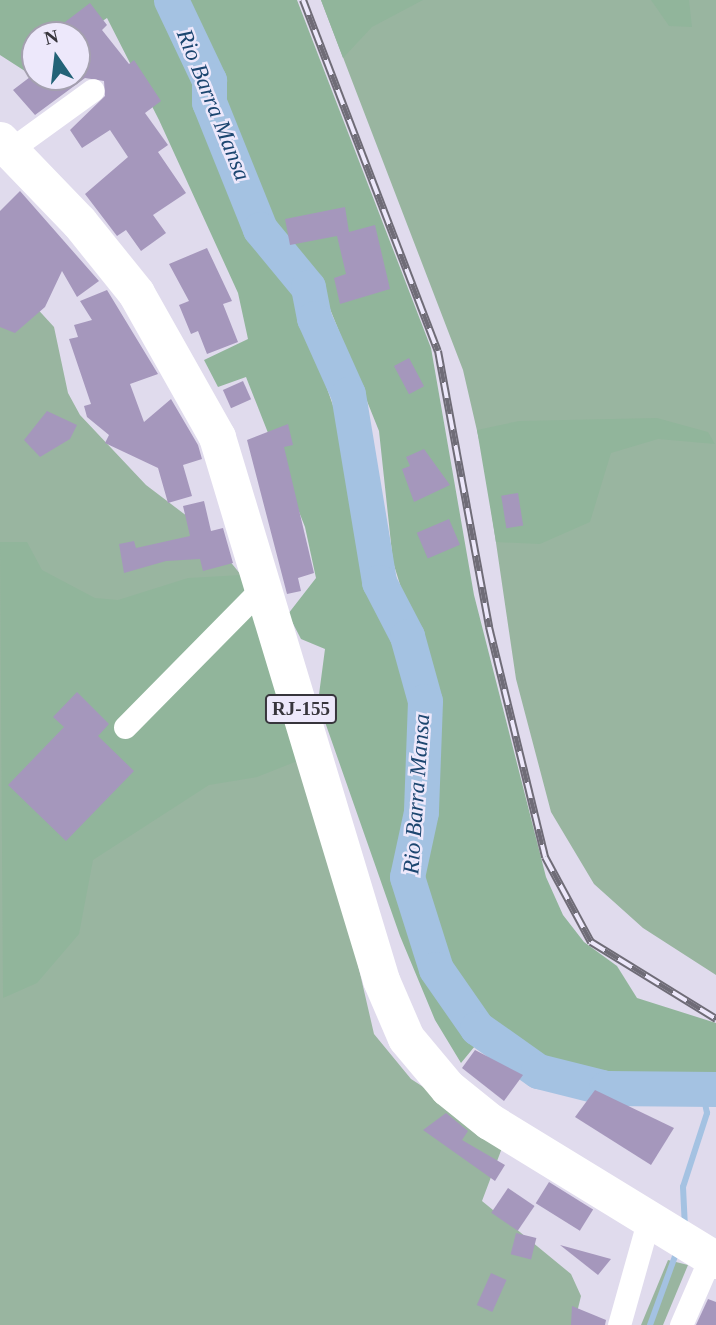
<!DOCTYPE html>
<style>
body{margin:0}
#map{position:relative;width:716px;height:1325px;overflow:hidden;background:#e0dbed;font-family:Georgia,serif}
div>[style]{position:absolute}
.green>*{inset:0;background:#99b5a0}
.forest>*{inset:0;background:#91b59b}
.stream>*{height:6px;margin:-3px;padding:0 3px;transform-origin:3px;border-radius:3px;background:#a4c2e2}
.river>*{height:35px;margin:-17.5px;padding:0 17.5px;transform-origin:17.5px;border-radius:17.5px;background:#a4c2e2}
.building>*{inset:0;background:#a597bc;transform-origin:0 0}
.street>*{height:23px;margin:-11.5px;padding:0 11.5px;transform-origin:11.5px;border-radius:11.5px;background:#fff}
.primary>*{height:37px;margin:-18.5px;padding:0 18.5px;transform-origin:18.5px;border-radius:18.5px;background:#fff}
.rail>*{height:8px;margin-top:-4px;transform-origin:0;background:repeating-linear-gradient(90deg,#ede8fb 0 16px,#6f6c77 0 32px);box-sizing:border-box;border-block:2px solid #6f6c77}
span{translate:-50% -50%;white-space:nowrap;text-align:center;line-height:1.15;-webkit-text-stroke:5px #ede8fb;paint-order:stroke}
.shield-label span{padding:2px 5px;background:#ede8fb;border:2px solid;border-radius:5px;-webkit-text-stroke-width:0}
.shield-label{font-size:19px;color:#37353c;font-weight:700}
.water-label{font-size:23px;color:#1c4670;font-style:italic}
.north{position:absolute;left:21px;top:21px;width:70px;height:70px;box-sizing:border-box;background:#ede8fb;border:2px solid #a4a0af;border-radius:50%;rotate:346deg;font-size:19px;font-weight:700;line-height:28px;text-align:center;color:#37353c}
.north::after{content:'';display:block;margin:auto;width:24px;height:32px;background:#236277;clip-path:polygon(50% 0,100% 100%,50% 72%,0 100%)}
</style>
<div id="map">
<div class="green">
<div style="clip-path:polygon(321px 0,716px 0,716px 975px,643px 928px,594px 884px,551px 812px,516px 679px,484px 461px,463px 370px)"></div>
<div style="clip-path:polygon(0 268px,54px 327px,68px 393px,80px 415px,146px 485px,204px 529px,241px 575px,353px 943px,374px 1034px,411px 1079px,505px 1140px,482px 1201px,571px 1274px,581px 1296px,574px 1325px,0 1325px)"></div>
<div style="clip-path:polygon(668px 1260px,688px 1265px,663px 1325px,641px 1325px)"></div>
</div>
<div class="forest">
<div style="clip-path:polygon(0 0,160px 0,261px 241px,299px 286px,305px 325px,338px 420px,367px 583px,414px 691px,403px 909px,442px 999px,521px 1071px,475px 1046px,461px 1063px,435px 1020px,400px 936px,318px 702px,325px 649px,301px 639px,288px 614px,316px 578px,305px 527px,246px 377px,218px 387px,204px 360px,248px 339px,238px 293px,159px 120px,107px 18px,77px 38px,35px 35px,35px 68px,28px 73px,0 55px)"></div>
<div style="clip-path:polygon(186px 0,297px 0,431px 348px,474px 595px,546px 877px,563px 915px,584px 942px,617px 966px,637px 998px,716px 1023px,716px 1085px,561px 1065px,520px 1051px,482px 1012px,441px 947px,419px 880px,437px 785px,440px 713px,393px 562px,379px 431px,320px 284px,274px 239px,257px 184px,218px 112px,214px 70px,201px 55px)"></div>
<div style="clip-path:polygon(321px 0,423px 0,372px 27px,343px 58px)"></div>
<div style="clip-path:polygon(651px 0,689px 0,692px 27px,669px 26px)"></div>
<div style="clip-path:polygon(657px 418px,708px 432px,715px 444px,658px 439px,611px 453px,590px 522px,540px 544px,496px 542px,477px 430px,519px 421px)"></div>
<div style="clip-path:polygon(0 542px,27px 542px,42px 570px,95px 598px,118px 600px,188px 578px,241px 575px,300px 760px,257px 777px,209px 785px,93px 860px,79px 934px,37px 983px,3px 998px)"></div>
</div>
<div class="stream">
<div style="left:685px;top:1228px;width:41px;rotate:-92.8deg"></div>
<div style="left:683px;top:1187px;width:78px;rotate:-72deg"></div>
<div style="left:707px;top:1113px;width:25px;rotate:-102deg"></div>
<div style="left:650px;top:1325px;width:79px;rotate:-70deg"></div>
</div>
<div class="river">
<div style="left:171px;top:0;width:89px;rotate:64.6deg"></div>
<div style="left:209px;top:80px;width:22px;rotate:90deg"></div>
<div style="left:209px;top:102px;width:137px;rotate:68.1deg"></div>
<div style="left:260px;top:229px;width:75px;rotate:50.4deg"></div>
<div style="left:308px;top:287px;width:32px;rotate:79deg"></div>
<div style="left:314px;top:318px;width:83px;rotate:65.9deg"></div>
<div style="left:348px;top:394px;width:191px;rotate:80.6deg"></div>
<div style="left:379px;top:582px;width:61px;rotate:62.6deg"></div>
<div style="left:407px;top:636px;width:67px;rotate:74.5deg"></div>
<div style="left:425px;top:701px;width:111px;rotate:92.1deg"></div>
<div style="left:421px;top:812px;width:66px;rotate:102.2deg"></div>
<div style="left:407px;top:877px;width:96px;rotate:72.5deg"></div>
<div style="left:436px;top:969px;width:72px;rotate:55.2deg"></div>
<div style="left:477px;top:1028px;width:75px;rotate:35.2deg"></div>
<div style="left:538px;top:1071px;width:70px;rotate:14deg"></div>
<div style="left:606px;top:1088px;width:110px;rotate:0.5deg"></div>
</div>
<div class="building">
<div style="clip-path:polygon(90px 3px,107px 25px,102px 30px,129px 64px,134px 60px,161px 101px,145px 113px,168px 145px,158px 152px,186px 193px,153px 215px,166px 233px,141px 251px,126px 230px,117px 236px,85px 194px,128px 157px,110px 130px,82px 148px,70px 130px,105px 96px,104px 81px,85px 78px,35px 115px,13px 90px,30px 77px,77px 77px,77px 35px,48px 35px)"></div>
<div style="clip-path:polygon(20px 191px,99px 281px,77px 297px,62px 271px,45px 307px,15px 333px,0 327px,0 211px)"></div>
<div style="clip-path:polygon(345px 207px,349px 232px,375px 225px,390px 289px,340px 304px,334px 278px,346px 274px,337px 236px,290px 245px,285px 219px)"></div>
<div style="clip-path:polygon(207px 248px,232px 301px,223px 304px,238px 342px,207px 354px,198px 331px,191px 334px,179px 305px,189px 301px,169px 264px)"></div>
<div style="clip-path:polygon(107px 290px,158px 374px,130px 384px,144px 422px,171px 399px,198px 445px,202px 459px,183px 465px,192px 496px,168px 503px,158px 468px,105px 443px,109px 435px,87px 417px,84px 406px,91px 404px,69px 339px,78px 337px,74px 325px,92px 320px,80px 301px)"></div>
<div style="left:409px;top:358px;width:32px;height:17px;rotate:62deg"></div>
<div style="left:243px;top:381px;width:20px;height:22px;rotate:66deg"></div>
<div style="clip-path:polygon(47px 411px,77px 425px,70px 439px,40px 457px,24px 440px)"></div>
<div style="clip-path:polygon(288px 424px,293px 445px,284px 447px,314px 573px,298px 578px,301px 591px,287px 594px,247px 440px)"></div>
<div style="clip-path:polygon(424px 449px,450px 485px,414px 502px,402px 469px,410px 466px,406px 457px)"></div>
<div style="left:518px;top:493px;width:33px;height:17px;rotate:81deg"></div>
<div style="clip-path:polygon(204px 501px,211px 531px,223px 528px,233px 563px,203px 571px,200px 559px,166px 561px,124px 573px,119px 544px,134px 541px,136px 548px,190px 536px,183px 506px)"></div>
<div style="left:449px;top:519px;width:28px;height:35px;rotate:67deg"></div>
<div style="clip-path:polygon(77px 692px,109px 724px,98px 736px,134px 771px,66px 841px,8px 785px,64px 727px,53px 717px)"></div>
<div style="clip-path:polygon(475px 1050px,523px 1075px,504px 1101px,462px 1068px)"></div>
<div style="clip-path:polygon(595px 1090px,674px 1128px,651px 1165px,575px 1117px)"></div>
<div style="clip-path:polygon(446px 1113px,468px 1131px,462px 1140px,505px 1165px,495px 1181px,423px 1130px)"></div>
<div style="left:549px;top:1182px;width:52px;height:25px;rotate:32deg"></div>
<div style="left:508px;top:1188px;width:32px;height:30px;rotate:34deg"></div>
<div style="left:516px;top:1233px;width:21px;height:22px;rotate:14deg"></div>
<div style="clip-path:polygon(560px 1245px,611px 1259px,598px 1275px)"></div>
<div style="left:491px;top:1273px;width:17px;height:35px;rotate:24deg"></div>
<div style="clip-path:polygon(708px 1299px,716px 1302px,716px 1325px,696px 1325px)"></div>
<div style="clip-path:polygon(572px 1306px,606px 1320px,605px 1325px,571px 1325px)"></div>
</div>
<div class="street">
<div style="left:10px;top:150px;width:102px;rotate:-35.9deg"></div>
<div style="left:125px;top:727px;width:199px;rotate:-45.4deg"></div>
<div style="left:619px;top:1325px;width:111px;rotate:-74.3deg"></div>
<div style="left:681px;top:1325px;width:75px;rotate:-66.5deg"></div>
</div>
<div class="primary">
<div style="left:0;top:140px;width:114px;rotate:46.1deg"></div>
<div style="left:79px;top:222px;width:91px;rotate:51.2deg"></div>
<div style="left:136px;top:293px;width:165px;rotate:60.6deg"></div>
<div style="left:217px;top:437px;width:567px;rotate:73.19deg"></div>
<div style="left:381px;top:980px;width:63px;rotate:66.7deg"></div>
<div style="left:406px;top:1038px;width:65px;rotate:50deg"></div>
<div style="left:448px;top:1088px;width:53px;rotate:38.8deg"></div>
<div style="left:489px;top:1121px;width:266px;rotate:31.5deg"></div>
</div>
<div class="rail">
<div style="left:303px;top:0;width:376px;rotate:69deg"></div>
<div style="left:438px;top:351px;width:281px;rotate:79.5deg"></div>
<div style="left:489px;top:627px;width:237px;rotate:76.3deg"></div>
<div style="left:545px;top:857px;width:97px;rotate:61.6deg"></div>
<div style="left:591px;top:942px;width:147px;rotate:31.6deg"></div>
</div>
<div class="shield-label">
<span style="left:301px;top:709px">RJ-155</span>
</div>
<div class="water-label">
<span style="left:213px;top:105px;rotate:68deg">Rio Barra Mansa</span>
<span style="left:417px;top:794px;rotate:-86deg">Rio Barra Mansa</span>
</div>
<div class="north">N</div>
</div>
